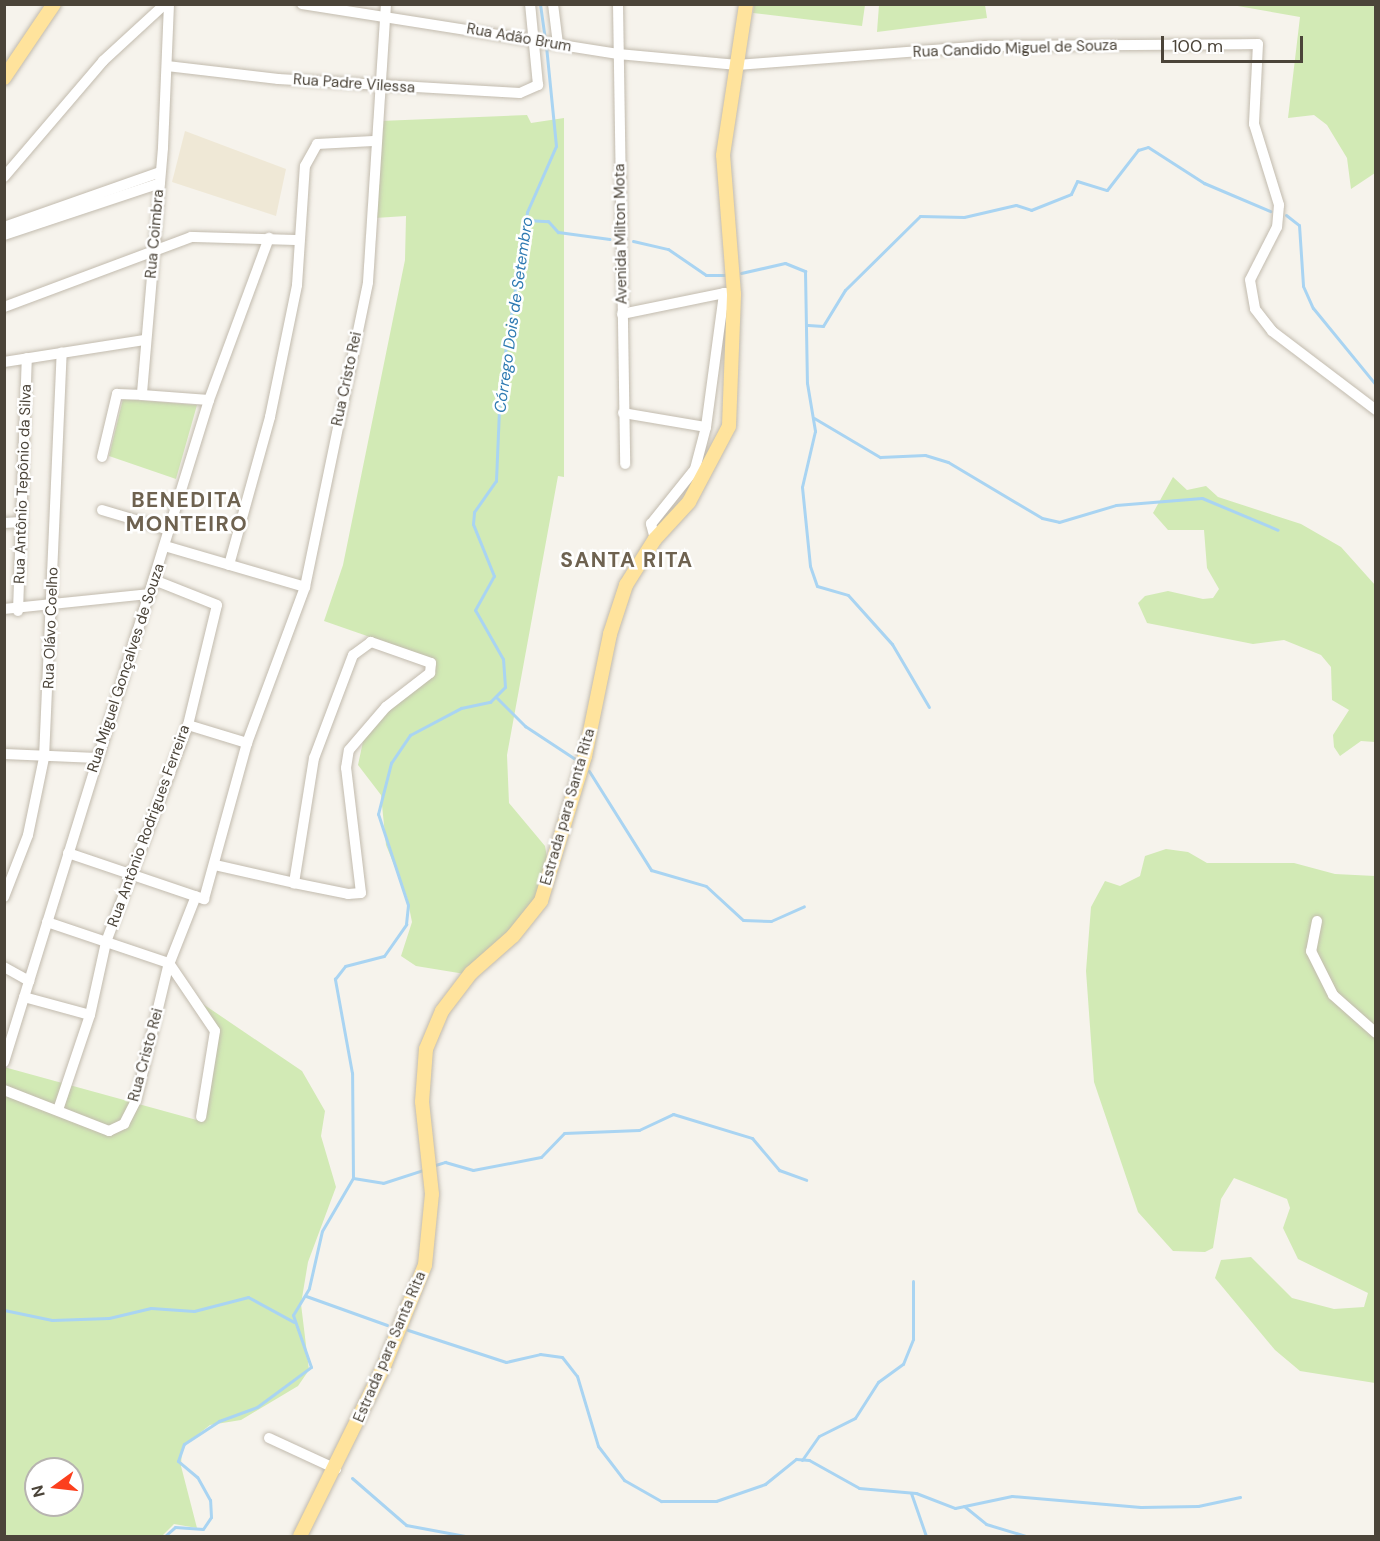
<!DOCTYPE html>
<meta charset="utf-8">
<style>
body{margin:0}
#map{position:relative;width:1380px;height:1541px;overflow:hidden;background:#f6f3ec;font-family:"DM Sans",sans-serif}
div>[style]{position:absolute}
.education>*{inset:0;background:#efe8d6}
.green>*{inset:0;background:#d2eab5}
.stream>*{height:3px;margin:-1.5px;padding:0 1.5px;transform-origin:1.5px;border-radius:1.5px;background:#a9d4f2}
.roads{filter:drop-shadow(0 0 2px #c2bbae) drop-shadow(0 0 2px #c2bbae)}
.minor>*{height:10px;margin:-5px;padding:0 5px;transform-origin:5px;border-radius:5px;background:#fff}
.major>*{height:14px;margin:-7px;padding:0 7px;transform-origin:7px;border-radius:7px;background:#ffe39c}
span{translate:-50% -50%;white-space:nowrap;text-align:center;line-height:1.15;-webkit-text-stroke:5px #fff;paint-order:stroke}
.street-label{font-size:15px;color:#4b4439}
.water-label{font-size:16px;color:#2e7ab2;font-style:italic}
.district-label{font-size:21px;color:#6e6250;font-weight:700;letter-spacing:1.5px}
.frame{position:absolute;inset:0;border:6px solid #4b4439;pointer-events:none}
.north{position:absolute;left:24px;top:1457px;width:60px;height:60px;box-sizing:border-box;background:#fff;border:2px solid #b7b4b0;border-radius:50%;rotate:255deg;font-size:16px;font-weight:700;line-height:24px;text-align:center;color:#4b4439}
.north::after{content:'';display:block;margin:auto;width:21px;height:27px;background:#fc3f1d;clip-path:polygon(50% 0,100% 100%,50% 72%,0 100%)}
.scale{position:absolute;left:1161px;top:36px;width:142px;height:27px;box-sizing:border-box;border:3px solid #4b4439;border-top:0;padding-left:8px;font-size:18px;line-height:21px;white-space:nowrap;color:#4b4439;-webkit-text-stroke:4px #fff;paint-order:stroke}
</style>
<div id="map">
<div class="education">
<div style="clip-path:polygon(185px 131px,286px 169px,276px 216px,172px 182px)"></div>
</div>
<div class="green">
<div style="clip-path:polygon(754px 5px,754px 4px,865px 5px,862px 26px,753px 13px)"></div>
<div style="clip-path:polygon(879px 5px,985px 5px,987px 18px,877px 32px)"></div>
<div style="clip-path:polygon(1232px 5px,1375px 5px,1375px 173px,1351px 189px,1347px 158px,1327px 125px,1314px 115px,1288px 118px,1300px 17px)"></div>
<div style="clip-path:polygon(527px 115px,531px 123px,564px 118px,564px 477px,558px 476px,507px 755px,509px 803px,545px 846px,548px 863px,538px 899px,471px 975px,416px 966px,401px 956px,412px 922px,407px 897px,386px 845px,381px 795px,358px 765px,364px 737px,391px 704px,435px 669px,436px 660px,324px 621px,343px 565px,405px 260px,406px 216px,375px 218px,380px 121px)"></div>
<div style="clip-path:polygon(123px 399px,197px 405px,176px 479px,109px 456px)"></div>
<div style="clip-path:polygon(1173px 477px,1187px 490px,1206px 486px,1218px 497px,1301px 524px,1341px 547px,1375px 585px,1375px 742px,1361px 741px,1340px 756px,1334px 747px,1333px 735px,1349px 710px,1332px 700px,1331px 667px,1321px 655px,1284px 640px,1253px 644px,1147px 623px,1138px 603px,1145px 596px,1168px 591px,1203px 599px,1213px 598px,1219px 589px,1207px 568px,1204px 530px,1168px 530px,1153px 513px)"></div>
<div style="clip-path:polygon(1166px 849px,1188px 852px,1207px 863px,1294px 863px,1335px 874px,1375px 876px,1375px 1383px,1300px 1371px,1275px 1350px,1215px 1278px,1221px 1260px,1251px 1257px,1292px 1298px,1334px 1309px,1364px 1307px,1368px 1293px,1298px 1259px,1283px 1228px,1290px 1208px,1287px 1199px,1234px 1178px,1221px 1199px,1213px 1248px,1205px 1252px,1173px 1251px,1138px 1212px,1094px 1082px,1086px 971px,1091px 907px,1105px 881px,1120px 886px,1140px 876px,1145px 856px)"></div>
<div style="clip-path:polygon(evenodd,200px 1002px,302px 1071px,325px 1111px,321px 1136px,336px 1187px,308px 1262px,301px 1304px,309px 1370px,298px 1386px,241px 1420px,210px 1425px,182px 1447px,181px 1466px,197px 1528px,174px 1524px,162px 1536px,5px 1536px,4px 1067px,204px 1122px,211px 1038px,200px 1002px,36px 1469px,72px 1469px,72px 1505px,36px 1505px,36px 1469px)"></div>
</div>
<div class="stream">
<div style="left:540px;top:4px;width:34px;rotate:82deg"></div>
<div style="left:1286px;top:215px;width:16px;rotate:38deg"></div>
<div style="left:1299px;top:225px;width:61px;rotate:86.2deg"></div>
<div style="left:1303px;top:286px;width:24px;rotate:66deg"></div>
<div style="left:1313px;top:308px;width:99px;rotate:50.7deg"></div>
<div style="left:526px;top:220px;width:22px;rotate:3deg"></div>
<div style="left:548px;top:221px;width:15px;rotate:48deg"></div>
<div style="left:558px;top:232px;width:52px;rotate:7.7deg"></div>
<div style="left:633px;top:241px;width:36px;rotate:13deg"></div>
<div style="left:668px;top:249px;width:46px;rotate:34.4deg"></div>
<div style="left:706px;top:275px;width:20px"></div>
<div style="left:741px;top:273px;width:45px;rotate:-12.8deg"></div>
<div style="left:785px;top:263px;width:22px;rotate:22deg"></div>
<div style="left:805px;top:271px;width:112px;rotate:89deg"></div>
<div style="left:807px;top:383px;width:49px;rotate:80.5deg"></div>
<div style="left:815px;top:431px;width:57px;rotate:103.1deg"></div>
<div style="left:802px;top:487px;width:79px;rotate:84.2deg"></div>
<div style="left:810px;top:566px;width:21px;rotate:71deg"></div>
<div style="left:817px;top:586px;width:32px;rotate:16deg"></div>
<div style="left:848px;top:595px;width:66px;rotate:48.1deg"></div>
<div style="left:892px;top:644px;width:73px;rotate:59.6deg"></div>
<div style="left:808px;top:325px;width:15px;rotate:4deg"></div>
<div style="left:823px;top:326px;width:42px;rotate:-58.6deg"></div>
<div style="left:845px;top:290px;width:105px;rotate:-44.6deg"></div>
<div style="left:920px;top:216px;width:44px;rotate:1.3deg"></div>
<div style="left:964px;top:217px;width:53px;rotate:-13deg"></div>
<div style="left:1016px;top:205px;width:16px;rotate:18deg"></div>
<div style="left:1031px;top:210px;width:43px;rotate:-21.8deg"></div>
<div style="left:1071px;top:194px;width:14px;rotate:-65deg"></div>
<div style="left:1077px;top:181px;width:31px;rotate:17deg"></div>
<div style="left:1107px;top:190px;width:51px;rotate:-52.2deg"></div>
<div style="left:1138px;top:150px;width:10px;rotate:-17deg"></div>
<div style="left:1148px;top:147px;width:67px;rotate:32.7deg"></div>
<div style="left:1204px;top:183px;width:72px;rotate:23deg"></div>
<div style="left:814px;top:418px;width:77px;rotate:30.6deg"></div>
<div style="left:880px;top:457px;width:45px;rotate:-2.5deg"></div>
<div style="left:925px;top:455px;width:24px;rotate:17deg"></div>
<div style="left:948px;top:462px;width:109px;rotate:30.8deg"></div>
<div style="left:1042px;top:518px;width:17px;rotate:13deg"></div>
<div style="left:1059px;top:522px;width:59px;rotate:-16.6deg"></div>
<div style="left:1116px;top:505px;width:86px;rotate:-4.7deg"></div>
<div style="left:1202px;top:498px;width:82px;rotate:22.8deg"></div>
<div style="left:497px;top:698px;width:40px;rotate:45deg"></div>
<div style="left:525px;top:726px;width:60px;rotate:33.4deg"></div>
<div style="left:589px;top:771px;width:117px;rotate:57.9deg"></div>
<div style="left:651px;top:870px;width:57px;rotate:16.2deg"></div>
<div style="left:706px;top:886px;width:50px;rotate:42.6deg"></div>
<div style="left:743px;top:920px;width:28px;rotate:2deg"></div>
<div style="left:771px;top:921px;width:36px;rotate:-24deg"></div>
<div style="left:432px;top:1166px;width:14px;rotate:-17deg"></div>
<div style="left:445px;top:1162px;width:29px;rotate:16deg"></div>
<div style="left:473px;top:1170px;width:69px;rotate:-10.8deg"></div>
<div style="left:541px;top:1157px;width:33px;rotate:-46deg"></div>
<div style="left:564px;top:1133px;width:75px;rotate:-2.3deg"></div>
<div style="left:639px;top:1130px;width:38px;rotate:-25deg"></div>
<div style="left:673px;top:1114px;width:83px;rotate:16.9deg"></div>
<div style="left:752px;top:1138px;width:42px;rotate:49.8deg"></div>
<div style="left:779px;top:1170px;width:29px;rotate:20deg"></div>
<div style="left:353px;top:1178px;width:30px;rotate:9deg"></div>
<div style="left:383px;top:1183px;width:45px;rotate:-18deg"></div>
<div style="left:306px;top:1296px;width:86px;rotate:19.7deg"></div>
<div style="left:4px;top:1310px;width:49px;rotate:11.8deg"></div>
<div style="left:52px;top:1320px;width:57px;rotate:-2deg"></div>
<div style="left:109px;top:1318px;width:43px;rotate:-13.4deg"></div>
<div style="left:151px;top:1308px;width:43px;rotate:4deg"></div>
<div style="left:194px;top:1311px;width:56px;rotate:-14.5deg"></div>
<div style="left:248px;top:1297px;width:52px;rotate:28.5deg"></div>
<div style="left:408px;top:1330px;width:103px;rotate:18.1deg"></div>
<div style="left:506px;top:1362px;width:35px;rotate:-13deg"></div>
<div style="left:540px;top:1354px;width:22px;rotate:8deg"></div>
<div style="left:562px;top:1357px;width:24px;rotate:52deg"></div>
<div style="left:577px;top:1376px;width:73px;rotate:73.3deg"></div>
<div style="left:598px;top:1446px;width:43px;rotate:52.6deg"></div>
<div style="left:624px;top:1480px;width:43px;rotate:29.6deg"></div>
<div style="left:661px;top:1501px;width:55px"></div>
<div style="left:716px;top:1501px;width:52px;rotate:-19.1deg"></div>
<div style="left:765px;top:1484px;width:40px;rotate:-39deg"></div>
<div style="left:796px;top:1459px;width:13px;rotate:4deg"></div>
<div style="left:809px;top:1460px;width:57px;rotate:29.2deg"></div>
<div style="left:859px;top:1488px;width:57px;rotate:5deg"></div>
<div style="left:916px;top:1493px;width:42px;rotate:21deg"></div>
<div style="left:955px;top:1508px;width:58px;rotate:-11.9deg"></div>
<div style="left:1012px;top:1496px;width:129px;rotate:4.9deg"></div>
<div style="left:1141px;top:1507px;width:57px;rotate:-1deg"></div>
<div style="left:1198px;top:1506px;width:43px;rotate:-12.1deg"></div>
<div style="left:802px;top:1460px;width:29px;rotate:-55deg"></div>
<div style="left:819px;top:1436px;width:40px;rotate:-26.6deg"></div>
<div style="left:855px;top:1418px;width:43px;rotate:-57.4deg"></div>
<div style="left:878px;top:1382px;width:31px;rotate:-36deg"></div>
<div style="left:903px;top:1364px;width:27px;rotate:-68deg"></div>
<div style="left:913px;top:1339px;width:58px;rotate:-90deg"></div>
<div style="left:352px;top:1478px;width:72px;rotate:41deg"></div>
<div style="left:406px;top:1525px;width:60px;rotate:10.6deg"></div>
<div style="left:911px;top:1493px;width:46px;rotate:70.8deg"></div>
<div style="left:964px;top:1506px;width:28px;rotate:39deg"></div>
<div style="left:986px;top:1524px;width:42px;rotate:16.7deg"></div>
<div style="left:165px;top:1536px;width:13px;rotate:-42deg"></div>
<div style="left:175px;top:1527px;width:28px;rotate:4deg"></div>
<div style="left:203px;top:1529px;width:14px;rotate:-56deg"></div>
<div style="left:211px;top:1517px;width:17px;rotate:-93deg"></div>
<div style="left:210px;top:1500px;width:26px;rotate:-119deg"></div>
<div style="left:197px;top:1477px;width:25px;rotate:-140deg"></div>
<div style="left:178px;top:1461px;width:18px;rotate:-71deg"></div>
<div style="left:184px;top:1444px;width:42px;rotate:-33.3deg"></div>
<div style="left:219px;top:1421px;width:40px;rotate:-20.2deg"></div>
<div style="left:257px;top:1407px;width:67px;rotate:-36.5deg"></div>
<div style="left:311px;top:1367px;width:55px;rotate:-109.1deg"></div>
<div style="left:293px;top:1315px;width:31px;rotate:-59deg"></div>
<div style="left:309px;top:1288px;width:58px;rotate:-77.2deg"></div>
<div style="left:322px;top:1231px;width:61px;rotate:-59.7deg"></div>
<div style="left:353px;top:1178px;width:105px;rotate:-90.5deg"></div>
<div style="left:352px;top:1073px;width:96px;rotate:-100.3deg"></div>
<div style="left:335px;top:979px;width:16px;rotate:-52deg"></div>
<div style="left:345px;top:966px;width:40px;rotate:-14.4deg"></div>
<div style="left:384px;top:956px;width:39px;rotate:-55deg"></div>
<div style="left:406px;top:924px;width:19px;rotate:-84deg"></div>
<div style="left:408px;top:905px;width:96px;rotate:-108.2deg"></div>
<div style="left:378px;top:814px;width:53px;rotate:-75.7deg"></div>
<div style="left:391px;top:763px;width:34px;rotate:-56deg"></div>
<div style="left:410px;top:735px;width:58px;rotate:-27.9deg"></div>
<div style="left:461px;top:708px;width:30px;rotate:-12deg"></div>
<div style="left:490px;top:702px;width:21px;rotate:-45deg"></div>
<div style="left:505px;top:687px;width:28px;rotate:-94deg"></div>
<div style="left:503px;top:659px;width:56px;rotate:-119.7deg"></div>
<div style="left:475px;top:610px;width:39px;rotate:-61deg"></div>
<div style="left:494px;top:576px;width:56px;rotate:-112deg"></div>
<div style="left:473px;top:524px;width:12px;rotate:-85deg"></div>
<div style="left:474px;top:512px;width:38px;rotate:-55deg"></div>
<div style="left:496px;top:481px;width:96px;rotate:-87.6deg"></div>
<div style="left:500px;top:385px;width:175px;rotate:-81.1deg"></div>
<div style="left:527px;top:212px;width:72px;rotate:-66.3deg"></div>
<div style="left:556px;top:146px;width:101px;rotate:-95.7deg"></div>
</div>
<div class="roads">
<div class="minor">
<div style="left:169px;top:4px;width:144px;rotate:92.4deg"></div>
<div style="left:163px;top:148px;width:248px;rotate:94.9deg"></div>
<div style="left:142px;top:395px;width:67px;rotate:4.3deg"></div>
<div style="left:302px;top:4px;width:320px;rotate:9deg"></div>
<div style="left:618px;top:54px;width:120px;rotate:5.3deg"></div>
<div style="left:737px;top:65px;width:249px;rotate:-4.4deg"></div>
<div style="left:985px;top:46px;width:273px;rotate:-0.4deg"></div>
<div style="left:1258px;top:44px;width:80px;rotate:92.9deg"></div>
<div style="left:1254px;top:124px;width:85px;rotate:72.8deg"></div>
<div style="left:1279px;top:205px;width:22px;rotate:95deg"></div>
<div style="left:1277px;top:227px;width:59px;rotate:117deg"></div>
<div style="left:1250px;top:280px;width:29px;rotate:80deg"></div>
<div style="left:1255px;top:309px;width:28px;rotate:52deg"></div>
<div style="left:1272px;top:331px;width:131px;rotate:37.2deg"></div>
<div style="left:553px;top:4px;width:40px;rotate:82.9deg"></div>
<div style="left:618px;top:4px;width:460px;rotate:89.1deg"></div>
<div style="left:167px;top:66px;width:112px;rotate:6.7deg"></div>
<div style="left:278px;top:79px;width:242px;rotate:3.3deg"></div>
<div style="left:520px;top:93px;width:20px;rotate:-24deg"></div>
<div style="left:538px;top:85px;width:81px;rotate:-95.6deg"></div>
<div style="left:4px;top:177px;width:153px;rotate:-49.5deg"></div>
<div style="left:103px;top:61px;width:84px;rotate:-42.6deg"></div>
<div style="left:4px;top:227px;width:165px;rotate:-19.4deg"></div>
<div style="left:4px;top:235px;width:164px;rotate:-18.4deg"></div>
<div style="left:4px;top:307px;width:200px;rotate:-20.5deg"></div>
<div style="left:191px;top:237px;width:108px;rotate:1.6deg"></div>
<div style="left:622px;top:314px;width:104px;rotate:-11.6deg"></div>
<div style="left:4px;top:362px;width:142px;rotate:-8.9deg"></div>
<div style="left:623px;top:413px;width:84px;rotate:9.6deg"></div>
<div style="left:102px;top:457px;width:65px;rotate:-76.6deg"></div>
<div style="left:117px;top:394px;width:25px;rotate:2deg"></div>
<div style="left:102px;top:510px;width:70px;rotate:16.6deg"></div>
<div style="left:4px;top:523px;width:18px;rotate:-3deg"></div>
<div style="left:655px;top:539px;width:16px;rotate:-105deg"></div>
<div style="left:651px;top:524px;width:70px;rotate:-51.3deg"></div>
<div style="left:695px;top:469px;width:43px;rotate:-75.3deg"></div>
<div style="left:706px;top:427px;width:135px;rotate:-82.3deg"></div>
<div style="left:724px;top:293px;width:10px;rotate:6deg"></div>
<div style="left:165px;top:546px;width:146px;rotate:16.3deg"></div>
<div style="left:229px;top:565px;width:154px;rotate:-74.5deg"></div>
<div style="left:270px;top:417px;width:135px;rotate:-78.4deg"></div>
<div style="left:297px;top:285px;width:119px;rotate:-86.2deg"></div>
<div style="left:305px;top:166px;width:25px;rotate:-61deg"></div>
<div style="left:317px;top:144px;width:56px;rotate:-3.1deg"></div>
<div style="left:4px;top:609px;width:147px;rotate:-5.9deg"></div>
<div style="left:18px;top:611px;width:253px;rotate:-88deg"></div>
<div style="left:188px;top:725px;width:62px;rotate:17deg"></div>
<div style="left:4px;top:754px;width:93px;rotate:2.5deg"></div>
<div style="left:68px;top:853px;width:144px;rotate:18.7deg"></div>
<div style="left:204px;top:899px;width:162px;rotate:-74.6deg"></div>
<div style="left:247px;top:743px;width:166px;rotate:-69.6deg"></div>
<div style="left:305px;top:587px;width:311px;rotate:-78.3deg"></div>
<div style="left:368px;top:282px;width:279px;rotate:-86.3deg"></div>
<div style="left:215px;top:865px;width:81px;rotate:12.8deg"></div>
<div style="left:294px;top:883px;width:55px;rotate:11.5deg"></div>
<div style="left:348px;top:894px;width:13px;rotate:-4deg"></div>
<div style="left:361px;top:893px;width:126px;rotate:-96.8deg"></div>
<div style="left:346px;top:768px;width:18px;rotate:-81deg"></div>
<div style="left:349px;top:750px;width:57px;rotate:-49.3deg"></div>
<div style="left:386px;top:707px;width:56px;rotate:-37.7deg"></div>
<div style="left:430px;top:673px;width:10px;rotate:-84deg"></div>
<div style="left:431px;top:663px;width:64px;rotate:-160.7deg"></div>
<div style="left:371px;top:642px;width:22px;rotate:144deg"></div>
<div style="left:353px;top:655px;width:110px;rotate:110.7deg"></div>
<div style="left:314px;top:758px;width:127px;rotate:99.1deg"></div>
<div style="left:4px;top:897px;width:66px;rotate:-68.8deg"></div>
<div style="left:28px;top:835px;width:79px;rotate:-78.3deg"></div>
<div style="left:44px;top:758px;width:406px;rotate:-87.5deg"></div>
<div style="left:1317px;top:921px;width:31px;rotate:101deg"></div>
<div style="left:1311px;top:951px;width:49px;rotate:63.4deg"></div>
<div style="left:1333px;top:995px;width:57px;rotate:41.5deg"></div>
<div style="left:47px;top:922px;width:129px;rotate:18.6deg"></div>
<div style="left:169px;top:963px;width:82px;rotate:55.9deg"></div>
<div style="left:215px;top:1031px;width:87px;rotate:99.2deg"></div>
<div style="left:4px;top:967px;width:29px;rotate:29deg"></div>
<div style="left:24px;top:997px;width:68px;rotate:15.3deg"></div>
<div style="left:4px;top:1062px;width:693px;rotate:-72.79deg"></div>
<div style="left:209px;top:400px;width:173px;rotate:-69.7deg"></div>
<div style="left:4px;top:1090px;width:113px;rotate:21.3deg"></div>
<div style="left:109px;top:1131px;width:17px;rotate:-25deg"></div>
<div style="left:124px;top:1124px;width:27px;rotate:-63deg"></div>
<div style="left:136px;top:1100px;width:137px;rotate:-76.5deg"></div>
<div style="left:168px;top:967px;width:76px;rotate:-68.5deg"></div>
<div style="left:58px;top:1110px;width:100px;rotate:-71.4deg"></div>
<div style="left:90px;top:1015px;width:75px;rotate:-77.6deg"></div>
<div style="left:106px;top:942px;width:232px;rotate:-69.3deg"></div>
<div style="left:188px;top:725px;width:123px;rotate:-76.4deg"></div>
<div style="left:217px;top:605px;width:68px;rotate:-158.4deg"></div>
<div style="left:269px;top:1438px;width:74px;rotate:24.8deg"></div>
</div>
<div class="major">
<div style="left:4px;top:78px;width:89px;rotate:-56deg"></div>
<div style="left:300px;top:1536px;width:190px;rotate:-63.7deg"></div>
<div style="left:384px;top:1366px;width:109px;rotate:-67.9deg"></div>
<div style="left:425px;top:1265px;width:71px;rotate:-84.4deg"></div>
<div style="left:432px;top:1194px;width:93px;rotate:-96.2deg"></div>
<div style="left:422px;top:1102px;width:53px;rotate:-85.7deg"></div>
<div style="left:426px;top:1049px;width:41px;rotate:-67.2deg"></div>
<div style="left:442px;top:1011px;width:48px;rotate:-52.7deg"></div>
<div style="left:471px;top:973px;width:56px;rotate:-41.4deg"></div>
<div style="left:513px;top:936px;width:45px;rotate:-51.3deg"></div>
<div style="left:541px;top:901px;width:152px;rotate:-73.1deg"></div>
<div style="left:585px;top:756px;width:125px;rotate:-78.4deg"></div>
<div style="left:610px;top:634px;width:52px;rotate:-71.9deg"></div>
<div style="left:626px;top:585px;width:54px;rotate:-57.8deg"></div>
<div style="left:655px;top:539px;width:50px;rotate:-47.4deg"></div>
<div style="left:689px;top:502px;width:86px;rotate:-62.2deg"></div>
<div style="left:729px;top:426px;width:132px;rotate:-87.8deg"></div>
<div style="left:734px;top:294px;width:139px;rotate:-94.5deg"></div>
<div style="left:723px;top:155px;width:153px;rotate:-81.3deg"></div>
</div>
</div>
<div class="street-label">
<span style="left:519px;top:38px;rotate:10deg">Rua Adão Brum</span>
<span style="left:1015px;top:49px;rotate:-2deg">Rua Candido Miguel de Souza</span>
<span style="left:354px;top:84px;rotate:4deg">Rua Padre Vilessa</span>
<span style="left:155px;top:234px;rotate:-85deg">Rua Coimbra</span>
<span style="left:621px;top:234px;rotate:-91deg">Avenida Milton Mota</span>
<span style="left:347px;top:379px;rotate:-78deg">Rua Cristo Rei</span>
<span style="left:23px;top:484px;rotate:-88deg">Rua Antônio Tepônio da Silva</span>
<span style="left:51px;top:628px;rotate:-88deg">Rua Olávo Coelho</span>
<span style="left:126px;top:668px;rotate:-72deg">Rua Miguel Gonçalves de Souza</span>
<span style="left:568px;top:807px;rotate:-74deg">Estrada para Santa Rita</span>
<span style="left:149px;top:826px;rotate:-70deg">Rua Antônio Rodrigues Ferreira</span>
<span style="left:146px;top:1055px;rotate:-75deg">Rua Cristo Rei</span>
<span style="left:390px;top:1347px;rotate:-67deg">Estrada para Santa Rita</span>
</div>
<div class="water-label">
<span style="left:514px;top:315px;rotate:-82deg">Córrego Dois de Setembro</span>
</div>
<div class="district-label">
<span style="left:187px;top:512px">BENEDITA<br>MONTEIRO</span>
<span style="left:627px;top:560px">SANTA RITA</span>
</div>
<div class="frame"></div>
<div class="north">N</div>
<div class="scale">100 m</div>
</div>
